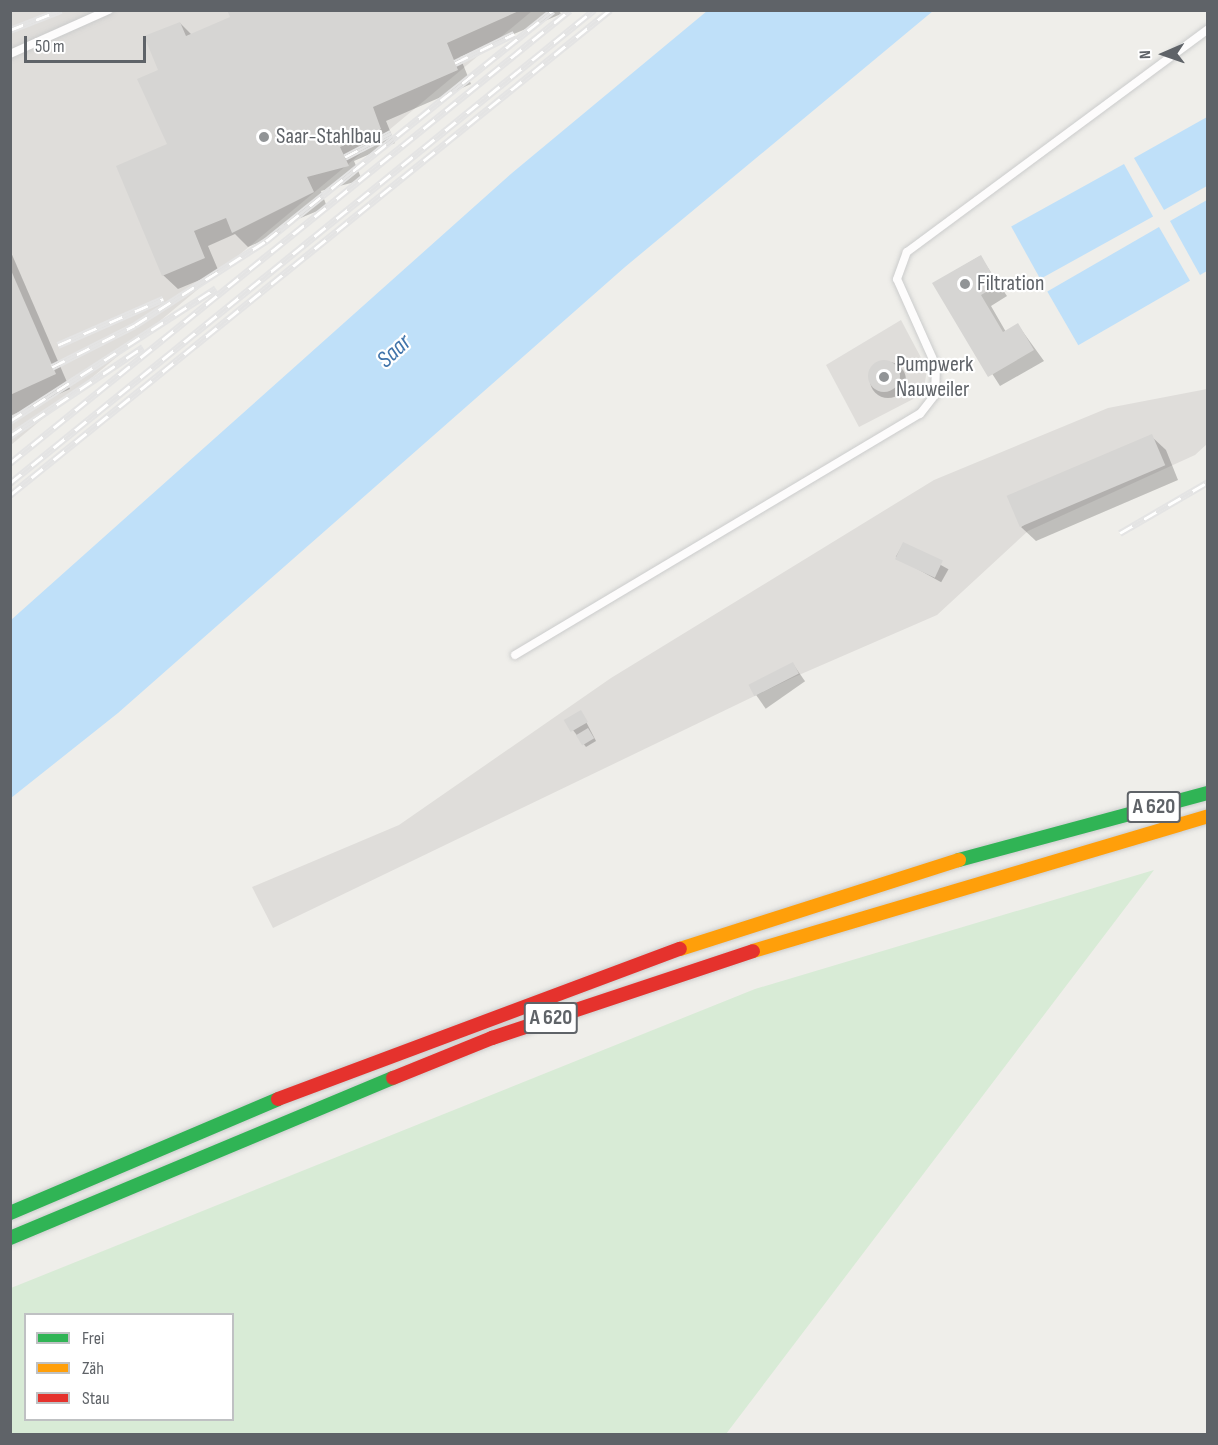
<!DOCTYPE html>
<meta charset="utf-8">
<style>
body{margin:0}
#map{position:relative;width:1218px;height:1445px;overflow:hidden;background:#efeeea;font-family:"Sofia Sans Condensed",sans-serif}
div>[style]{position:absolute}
.industrial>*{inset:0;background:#dfddda}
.green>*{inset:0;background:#d8ebd6}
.water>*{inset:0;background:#bfe0f9;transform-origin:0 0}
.shadow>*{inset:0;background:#0003;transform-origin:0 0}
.round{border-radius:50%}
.building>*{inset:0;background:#d6d5d3;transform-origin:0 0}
.roads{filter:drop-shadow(0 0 2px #cbcccc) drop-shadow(0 0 2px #cbcccc)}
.lane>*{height:8px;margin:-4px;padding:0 4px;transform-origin:4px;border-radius:4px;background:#fdfcfc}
.fast>*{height:14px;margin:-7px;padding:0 7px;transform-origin:7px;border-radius:7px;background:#30b455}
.slow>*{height:14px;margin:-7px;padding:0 7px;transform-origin:7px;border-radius:7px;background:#ff9f0a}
.jam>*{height:14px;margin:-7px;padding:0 7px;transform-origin:7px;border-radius:7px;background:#e5322d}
.rail>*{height:7px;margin-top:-3.5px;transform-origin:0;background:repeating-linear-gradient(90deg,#fff 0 14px,#e4e4e4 0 28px);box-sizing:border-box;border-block:2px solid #e4e4e4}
.dots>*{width:16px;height:16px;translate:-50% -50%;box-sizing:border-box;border:3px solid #fff;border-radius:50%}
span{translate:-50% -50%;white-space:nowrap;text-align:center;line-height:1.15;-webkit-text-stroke:4.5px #fff;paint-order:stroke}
.shield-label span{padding:2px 4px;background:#fff;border:2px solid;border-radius:4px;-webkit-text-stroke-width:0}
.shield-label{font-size:21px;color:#5f6368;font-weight:700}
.poi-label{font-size:22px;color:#5f6368}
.left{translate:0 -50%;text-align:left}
.water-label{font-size:24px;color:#4174aa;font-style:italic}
.frame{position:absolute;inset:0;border:12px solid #5f6368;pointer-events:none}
.legend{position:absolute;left:24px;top:1313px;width:210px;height:108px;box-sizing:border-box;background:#fff;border:2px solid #bfc1c3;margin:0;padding:8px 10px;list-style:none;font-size:18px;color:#5f6368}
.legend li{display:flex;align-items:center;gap:12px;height:30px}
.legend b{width:30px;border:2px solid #bfc1c3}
.north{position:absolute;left:1134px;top:24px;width:60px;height:60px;-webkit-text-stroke:4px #fff;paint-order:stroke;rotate:268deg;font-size:16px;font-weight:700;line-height:24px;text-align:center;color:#5f6368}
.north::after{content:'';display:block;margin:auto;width:21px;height:27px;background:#5f6368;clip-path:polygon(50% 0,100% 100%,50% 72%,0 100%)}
.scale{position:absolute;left:24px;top:36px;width:122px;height:27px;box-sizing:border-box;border:3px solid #5f6368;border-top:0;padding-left:8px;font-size:18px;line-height:21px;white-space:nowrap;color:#5f6368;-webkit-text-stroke:4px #fff;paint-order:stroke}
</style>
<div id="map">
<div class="industrial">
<div style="clip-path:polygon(11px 11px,532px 11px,11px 445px)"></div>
<div style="clip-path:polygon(901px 320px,927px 369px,925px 382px,919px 396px,859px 427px,826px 365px)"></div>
<div style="clip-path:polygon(1207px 389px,1207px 444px,1195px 455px,1028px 531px,937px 615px,792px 678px,273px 928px,252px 887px,399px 825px,611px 678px,934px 480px,1108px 408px)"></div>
</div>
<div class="green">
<div style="clip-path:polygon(evenodd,1154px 870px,726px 1434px,11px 1434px,11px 1288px,755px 989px,1154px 870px,26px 1314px,232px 1314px,232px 1420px,26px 1420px,26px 1314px)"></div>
</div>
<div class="water">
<div style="clip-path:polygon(707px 11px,933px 11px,625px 267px,118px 713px,11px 798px,11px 620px,512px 173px)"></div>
<div style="clip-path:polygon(1207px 117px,1207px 186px,1164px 210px,1134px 158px)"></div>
<div style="left:1124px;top:164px;width:60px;height:129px;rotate:61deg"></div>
<div style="clip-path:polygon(1207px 200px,1207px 271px,1200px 275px,1170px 221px)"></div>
<div style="left:1159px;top:227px;width:62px;height:129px;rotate:60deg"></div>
</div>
<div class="shadow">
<div style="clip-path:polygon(229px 10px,559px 10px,561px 14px,460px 57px,471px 84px,386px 121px,395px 143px,354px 161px,362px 180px,321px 191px,327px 207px,279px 227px,281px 233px,248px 247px,235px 234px,208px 246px,219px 272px,178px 289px,163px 275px,169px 145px,160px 70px,180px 23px,192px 35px,232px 18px)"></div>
<div style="clip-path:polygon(10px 250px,70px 389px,10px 416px)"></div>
<div style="clip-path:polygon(980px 256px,1007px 296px,991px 306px,1006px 332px,1018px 325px,1044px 361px,1000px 386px,934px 283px)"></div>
<div class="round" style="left:870px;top:362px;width:36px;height:36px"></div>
<div style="clip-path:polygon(1151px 436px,1166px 450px,1178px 480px,1036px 541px,1021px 527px)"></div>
<div style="left:903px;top:544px;width:52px;height:15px;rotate:29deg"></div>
<div style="left:793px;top:664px;width:21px;height:48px;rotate:55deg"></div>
<div style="clip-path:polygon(581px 712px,596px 741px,586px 747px,566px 721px)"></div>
</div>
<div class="building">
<div style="clip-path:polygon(227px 10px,521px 10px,447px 43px,458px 70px,373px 107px,381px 129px,340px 147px,349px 166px,307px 177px,314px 192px,232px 233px,226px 218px,194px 231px,205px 258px,162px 276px,116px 166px,167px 144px,137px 79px,158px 70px,144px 36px,180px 22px,186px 36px,230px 17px)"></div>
<div style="clip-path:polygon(981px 255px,998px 285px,981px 295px,1003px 332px,1018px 323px,1034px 350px,988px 377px,932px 283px)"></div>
<div style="clip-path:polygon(10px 268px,56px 374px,10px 395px)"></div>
<div class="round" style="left:868px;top:360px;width:32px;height:32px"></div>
<div style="left:1152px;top:434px;width:34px;height:158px;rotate:67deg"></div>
<div style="left:903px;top:542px;width:44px;height:19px;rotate:25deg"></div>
<div style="left:793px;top:662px;width:13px;height:50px;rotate:63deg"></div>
<div style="left:581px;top:710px;width:14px;height:20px;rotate:60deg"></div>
<div style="left:588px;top:728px;width:12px;height:14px;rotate:59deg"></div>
</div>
<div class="roads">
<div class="lane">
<div style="left:10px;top:54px;width:108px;rotate:-24deg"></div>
<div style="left:515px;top:655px;width:471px;rotate:-30.8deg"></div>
<div style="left:920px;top:414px;width:24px;rotate:-52deg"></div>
<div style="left:935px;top:395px;width:29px;rotate:-88deg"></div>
<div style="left:936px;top:366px;width:95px;rotate:-114.1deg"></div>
<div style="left:897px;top:279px;width:29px;rotate:-70deg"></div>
<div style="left:907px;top:252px;width:375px;rotate:-36.5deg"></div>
</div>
<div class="fast">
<div style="left:959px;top:860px;width:258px;rotate:-15.1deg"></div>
<div style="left:10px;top:1213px;width:291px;rotate:-23deg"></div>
<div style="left:10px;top:1238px;width:415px;rotate:-22.7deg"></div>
</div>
<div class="slow">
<div style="left:680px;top:949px;width:293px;rotate:-17.7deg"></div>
<div style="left:753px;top:951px;width:475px;rotate:-16.5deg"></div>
</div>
<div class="jam">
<div style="left:393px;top:1078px;width:107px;rotate:-22deg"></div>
<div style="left:492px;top:1038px;width:275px;rotate:-18.4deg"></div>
<div style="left:278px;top:1099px;width:429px;rotate:-20.5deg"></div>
</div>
</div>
<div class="rail">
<div style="left:10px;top:30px;width:55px;rotate:-21.4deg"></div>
<div style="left:455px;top:63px;width:66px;rotate:-26.2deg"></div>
<div style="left:345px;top:157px;width:52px;rotate:-27.6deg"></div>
<div style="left:58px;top:345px;width:115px;rotate:-23.7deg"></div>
<div style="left:52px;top:367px;width:93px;rotate:-26.8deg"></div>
<div style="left:135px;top:325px;width:156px;rotate:-32.7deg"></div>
<div style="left:266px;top:241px;width:368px;rotate:-38.8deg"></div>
<div style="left:10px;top:421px;width:245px;rotate:-32.8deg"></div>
<div style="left:10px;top:436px;width:160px;rotate:-33.8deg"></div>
<div style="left:10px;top:463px;width:720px;rotate:-38.97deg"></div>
<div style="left:10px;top:483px;width:752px;rotate:-39.01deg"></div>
<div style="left:10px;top:495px;width:772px;rotate:-38.95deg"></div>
<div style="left:1120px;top:533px;width:102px;rotate:-30.1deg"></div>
</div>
<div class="dots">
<div style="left:264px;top:137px;background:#919496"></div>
<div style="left:965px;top:284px;background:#919496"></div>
<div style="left:884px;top:377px;background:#919496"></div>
</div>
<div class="shield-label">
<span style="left:1154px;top:807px">A 620</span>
<span style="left:551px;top:1018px">A 620</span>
</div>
<div class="poi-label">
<span class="left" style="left:276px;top:137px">Saar-Stahlbau</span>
<span class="left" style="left:977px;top:284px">Filtration</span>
<span class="left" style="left:896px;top:377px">Pumpwerk<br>Nauweiler</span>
</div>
<div class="water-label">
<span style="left:394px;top:351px;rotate:-43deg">Saar</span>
</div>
<div class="frame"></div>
<ul class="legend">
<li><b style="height:8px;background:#30b455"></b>Frei</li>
<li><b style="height:8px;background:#ff9f0a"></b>Zäh</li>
<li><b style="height:8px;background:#e5322d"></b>Stau</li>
</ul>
<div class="north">N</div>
<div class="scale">50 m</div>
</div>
